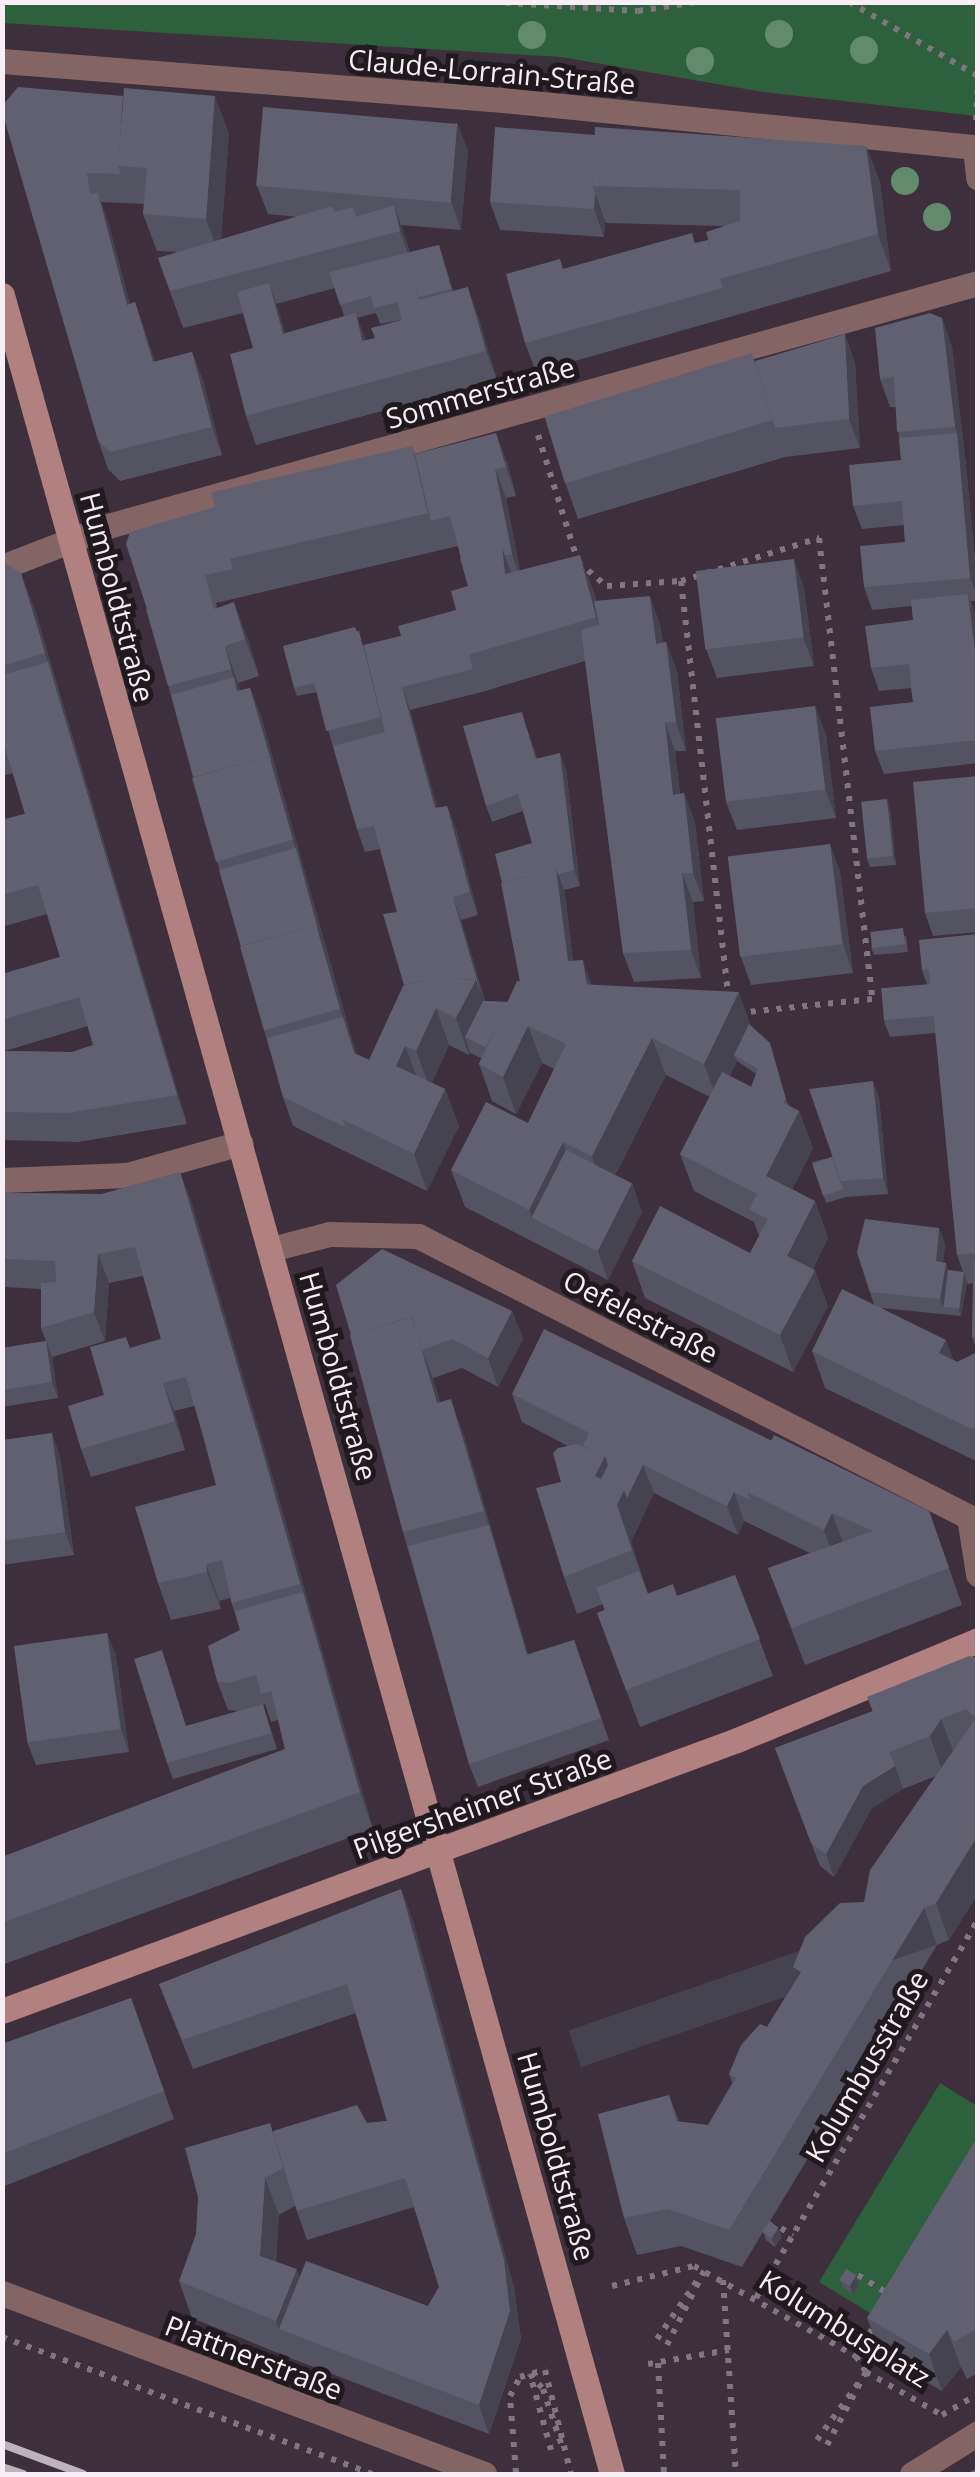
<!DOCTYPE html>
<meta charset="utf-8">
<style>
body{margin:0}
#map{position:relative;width:980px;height:2477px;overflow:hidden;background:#3d2f3b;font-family:"Open Sans",sans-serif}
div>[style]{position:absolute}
.green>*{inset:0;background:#2d603c}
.path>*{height:6px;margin-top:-3px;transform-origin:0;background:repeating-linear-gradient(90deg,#81757f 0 5px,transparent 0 13px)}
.street>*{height:25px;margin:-12.5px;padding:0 12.5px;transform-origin:12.5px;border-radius:12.5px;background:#846565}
.secondary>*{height:25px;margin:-12.5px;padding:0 12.5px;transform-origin:12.5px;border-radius:12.5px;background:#b18080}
.rail>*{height:8px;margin:-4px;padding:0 4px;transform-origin:4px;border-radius:4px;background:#beb3bd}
.trees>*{width:28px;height:28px;margin:-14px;border-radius:50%;background:#628a6d}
.wall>*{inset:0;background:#535361}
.shaded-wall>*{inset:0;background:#44434f;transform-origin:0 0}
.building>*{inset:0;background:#616071;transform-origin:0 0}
span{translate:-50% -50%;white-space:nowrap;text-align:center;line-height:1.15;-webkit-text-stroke:10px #201a1f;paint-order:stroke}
.street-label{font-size:28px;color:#f7eef6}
.frame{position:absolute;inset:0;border:5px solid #f7eef6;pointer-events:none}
</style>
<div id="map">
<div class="green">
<div style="clip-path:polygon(2px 3px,977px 3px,977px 116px,763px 92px,561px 57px,3px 23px)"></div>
<div style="clip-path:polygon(940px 2083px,977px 2106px,977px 2154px,878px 2318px,819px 2282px)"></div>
</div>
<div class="path">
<div style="left:492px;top:2px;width:146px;rotate:3.5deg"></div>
<div style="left:638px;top:11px;width:59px;rotate:-8.8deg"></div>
<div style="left:849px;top:2px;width:149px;rotate:29.8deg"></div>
<div style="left:978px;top:76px;width:45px;rotate:92.5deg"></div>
<div style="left:538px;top:435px;width:133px;rotate:72.5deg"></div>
<div style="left:578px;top:562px;width:38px;rotate:40deg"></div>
<div style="left:607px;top:586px;width:74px;rotate:-3.9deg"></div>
<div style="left:681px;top:581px;width:418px;rotate:83.5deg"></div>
<div style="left:681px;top:581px;width:145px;rotate:-17.3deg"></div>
<div style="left:819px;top:538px;width:464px;rotate:83.4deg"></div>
<div style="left:872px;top:999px;width:134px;rotate:174deg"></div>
<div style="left:776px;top:2237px;width:10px;rotate:-61deg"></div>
<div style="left:781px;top:2228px;width:14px;rotate:34deg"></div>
<div style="left:723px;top:2280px;width:194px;rotate:86.2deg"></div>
<div style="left:853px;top:2282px;width:9px;rotate:-54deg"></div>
<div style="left:858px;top:2275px;width:34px;rotate:32deg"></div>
<div style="left:612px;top:2286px;width:84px;rotate:-13.7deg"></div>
<div style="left:694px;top:2266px;width:185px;rotate:29.1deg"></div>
<div style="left:856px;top:2356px;width:19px;rotate:58deg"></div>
<div style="left:866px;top:2372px;width:87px;rotate:29.5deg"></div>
<div style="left:942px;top:2415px;width:42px;rotate:-30.3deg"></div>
<div style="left:756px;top:2298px;width:439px;rotate:-59.6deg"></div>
<div style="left:2px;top:2337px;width:395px;rotate:20.3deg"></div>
<div style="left:657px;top:2339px;width:78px;rotate:-55.5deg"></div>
<div style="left:667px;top:2345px;width:83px;rotate:-63.4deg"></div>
<div style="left:856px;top:2356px;width:39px;rotate:-59deg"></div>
<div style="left:658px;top:2363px;width:111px;rotate:86.9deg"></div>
<div style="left:648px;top:2364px;width:82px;rotate:-9.8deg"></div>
<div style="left:817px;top:2440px;width:77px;rotate:-54deg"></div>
<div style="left:827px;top:2445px;width:83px;rotate:-61.9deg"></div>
<div style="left:551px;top:2450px;width:79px;rotate:-105.4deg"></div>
<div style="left:530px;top:2374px;width:20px;rotate:49deg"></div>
<div style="left:543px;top:2389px;width:60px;rotate:71.6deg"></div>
<div style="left:516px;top:2473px;width:77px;rotate:-94.5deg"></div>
<div style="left:510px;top:2396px;width:21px;rotate:-62deg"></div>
<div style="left:520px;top:2377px;width:26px;rotate:-16deg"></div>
<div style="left:545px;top:2370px;width:107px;rotate:76deg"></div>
</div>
<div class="street">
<div style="left:2px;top:61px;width:503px;rotate:4.45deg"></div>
<div style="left:503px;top:100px;width:477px;rotate:5.7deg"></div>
<div style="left:975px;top:147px;width:31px;rotate:84deg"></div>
<div style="left:2px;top:567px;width:114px;rotate:-21.1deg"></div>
<div style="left:108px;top:526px;width:903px;rotate:-15.61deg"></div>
<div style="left:2px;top:1180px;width:125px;rotate:-2.3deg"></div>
<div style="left:127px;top:1175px;width:118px;rotate:-15.7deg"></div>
<div style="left:271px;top:1249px;width:61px;rotate:-14.3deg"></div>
<div style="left:330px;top:1234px;width:88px;rotate:1.3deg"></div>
<div style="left:418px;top:1236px;width:619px;rotate:27.02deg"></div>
<div style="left:969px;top:1517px;width:58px;rotate:81deg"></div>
<div style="left:2px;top:2293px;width:515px;rotate:20.58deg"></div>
<div style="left:912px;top:2474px;width:78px;rotate:-31.8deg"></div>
</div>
<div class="secondary">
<div style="left:2px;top:295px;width:2263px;rotate:74.36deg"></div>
<div style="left:2px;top:2011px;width:783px;rotate:-20.24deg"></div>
<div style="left:737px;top:1740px;width:261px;rotate:-22.5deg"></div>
</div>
<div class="rail">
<div style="left:2px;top:2444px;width:86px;rotate:20.3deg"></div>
<div style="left:2px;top:2467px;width:22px;rotate:18deg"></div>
</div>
<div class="trees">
<div style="left:779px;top:34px"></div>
<div style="left:532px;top:35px"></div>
<div style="left:864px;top:50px"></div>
<div style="left:700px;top:61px"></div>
<div style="left:905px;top:181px"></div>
<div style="left:937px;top:217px"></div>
</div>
<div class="wall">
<div style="clip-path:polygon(evenodd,2px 111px,229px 133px,221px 240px,298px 217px,268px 214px,257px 186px,457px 123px,468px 151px,461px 230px,401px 225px,410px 252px,439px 245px,453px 291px,478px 316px,497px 380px,256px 445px,246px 416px,253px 348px,243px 313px,183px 328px,158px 258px,178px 252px,157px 251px,143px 214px,144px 204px,101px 202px,108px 222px,130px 304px,135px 302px,155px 362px,192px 352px,203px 380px,222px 455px,120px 481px,108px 469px,98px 440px,2px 111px,335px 288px,344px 316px,285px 333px,276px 304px,335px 288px,2px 111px,376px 313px,380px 324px,402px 320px,375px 338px,366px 341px,357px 318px,376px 313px)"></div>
<div style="clip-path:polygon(595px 135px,866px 146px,880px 182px,891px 271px,536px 372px,525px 343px,563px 269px,708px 240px,723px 226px,606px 223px,605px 221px,604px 237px,500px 230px,490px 202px)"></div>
<div style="clip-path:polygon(942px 318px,952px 347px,965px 456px,978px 588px,978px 601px,971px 601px,976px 617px,978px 626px,978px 763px,884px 774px,875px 751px,913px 702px,911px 688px,879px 691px,871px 668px,913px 620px,912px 606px,872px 610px,864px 587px,905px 542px,904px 525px,862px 529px,853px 506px,901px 460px,896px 407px,890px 407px,880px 379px)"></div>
<div style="clip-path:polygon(755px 362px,855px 362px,860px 448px,785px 457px,578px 519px,565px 482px)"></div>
<div style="clip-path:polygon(evenodd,412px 446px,415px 454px,507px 461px,516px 496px,506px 498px,520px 570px,594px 592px,596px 601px,660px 624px,663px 643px,666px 642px,677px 671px,686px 751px,675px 751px,680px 794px,684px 793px,695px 822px,704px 901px,693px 902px,701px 978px,634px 982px,623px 953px,585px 661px,482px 692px,410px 710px,437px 808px,447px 806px,456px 829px,478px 915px,461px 920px,485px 1001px,508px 1002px,520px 982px,532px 843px,523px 811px,492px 822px,486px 806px,527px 728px,537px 759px,566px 769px,580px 886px,564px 890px,573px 961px,592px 985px,751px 1026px,789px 1106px,799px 1111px,813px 1148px,792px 1189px,815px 1201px,828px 1238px,813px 1269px,828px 1306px,793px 1372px,645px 1298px,632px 1261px,750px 1253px,759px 1236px,754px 1222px,694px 1191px,680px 1154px,710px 1097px,666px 1075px,615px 1175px,632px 1183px,642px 1212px,608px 1280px,465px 1207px,451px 1170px,528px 1123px,554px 1069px,542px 1063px,516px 1114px,492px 1101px,479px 1064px,481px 1058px,470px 1053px,469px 1055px,449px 1045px,432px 1083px,445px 1089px,459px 1126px,427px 1191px,293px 1126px,283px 1097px,264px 1030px,147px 609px,215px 507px,412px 446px,458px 546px,468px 586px,456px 610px,401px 636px,364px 645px,294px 688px,297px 696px,317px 692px,357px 829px,365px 852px,380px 849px,397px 912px,404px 985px,369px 1060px,356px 1054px,261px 716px,250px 688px,240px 690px,238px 683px,259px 676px,248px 639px,217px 608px,216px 603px,458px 546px,412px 446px,737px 1061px,756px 1074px,751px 1087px,730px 1076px,737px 1061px)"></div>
<div style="clip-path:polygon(evenodd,3px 561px,35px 610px,187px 1124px,78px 1142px,2px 1140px,2px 1051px,5px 1051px,2px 1045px,2px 959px,3px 974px,60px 957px,47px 914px,2px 927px,2px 810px,6px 819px,25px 814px,13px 773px,2px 776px,3px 561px,88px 1026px,93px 1045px,72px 1052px,5px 1051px,88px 1026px)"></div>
<div style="clip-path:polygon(804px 588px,814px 666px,717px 678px,706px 649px)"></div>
<div style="clip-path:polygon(815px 706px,826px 735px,836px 818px,737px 830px,726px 802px)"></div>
<div style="clip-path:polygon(978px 776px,978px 932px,933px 936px,925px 913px)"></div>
<div style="clip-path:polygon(890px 808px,896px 865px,870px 867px,867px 859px)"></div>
<div style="clip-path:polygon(830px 844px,840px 872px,853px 973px,751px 985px,741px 957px)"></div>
<div style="clip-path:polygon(evenodd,978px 934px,978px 1462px,825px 1388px,812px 1351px,874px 1305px,857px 1252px,939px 1228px,945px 1244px,943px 1262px,946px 1263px,948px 1270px,963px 1272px,957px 1255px,936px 1033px,890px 1037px,884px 1021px,927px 985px,922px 970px,978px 934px,967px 1282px,968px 1284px,973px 1283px,972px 1337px,977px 1352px,957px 1362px,882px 1308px,961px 1316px,967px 1282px)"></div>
<div style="clip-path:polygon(906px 936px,908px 952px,874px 955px,871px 947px)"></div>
<div style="clip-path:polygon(879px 1097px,888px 1194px,846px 1197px,826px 1203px,812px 1162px,832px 1157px)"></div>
<div style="clip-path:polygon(180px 1172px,191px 1201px,270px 1468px,373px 1829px,2px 1965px,2px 1857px,285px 1749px,278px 1720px,271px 1722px,265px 1704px,263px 1705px,277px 1749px,173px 1779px,167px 1763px,187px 1726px,238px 1711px,228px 1710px,217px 1681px,240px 1630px,230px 1598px,219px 1601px,221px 1609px,171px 1620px,158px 1583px,216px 1485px,195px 1406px,174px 1411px,185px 1450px,91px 1477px,81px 1449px,104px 1395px,130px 1348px,161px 1339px,143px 1276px,109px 1283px,105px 1341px,52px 1357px,58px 1398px,2px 1407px,2px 1348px,46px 1341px,41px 1328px,41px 1289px,5px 1287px,4px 1283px,2px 1295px,2px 1193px,102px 1194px)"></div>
<div style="clip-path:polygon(512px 1311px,523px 1339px,498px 1387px,462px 1368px,433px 1378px,432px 1376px,440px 1402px,464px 1436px,528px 1654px,574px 1640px,609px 1740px,478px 1787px,469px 1764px,403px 1532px,350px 1335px)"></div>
<div style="clip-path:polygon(512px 1394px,772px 1441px,929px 1511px,962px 1605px,805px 1665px,768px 1568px,810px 1553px,744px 1521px,738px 1535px,654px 1493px,631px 1542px,648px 1594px,677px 1596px,735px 1575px,773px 1676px,640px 1727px,597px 1613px,605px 1610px,603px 1604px,577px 1614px,564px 1577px,561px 1482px,568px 1446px,522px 1422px)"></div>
<div style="clip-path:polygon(2px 1440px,60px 1456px,74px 1555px,2px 1565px)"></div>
<div style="clip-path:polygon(107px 1633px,116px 1656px,129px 1752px,36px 1765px,27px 1742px)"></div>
<div style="clip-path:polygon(978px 1658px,978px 1894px,949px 1940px,937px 1945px,770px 2221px,782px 2236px,775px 2247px,766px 2240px,763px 2232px,742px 2267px,681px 2246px,637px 2255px,624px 2218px,669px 2095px,679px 2122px,708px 2125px,732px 2083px,729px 2074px,767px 2027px,797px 1978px,793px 1967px,864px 1902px,936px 1776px,903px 1789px,872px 1808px,834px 1877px,820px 1866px,775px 1748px,873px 1711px)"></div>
<div style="clip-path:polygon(evenodd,401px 1889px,412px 1918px,514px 2288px,521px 2339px,489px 2434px,290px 2358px,192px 2318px,179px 2281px,273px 2132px,387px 2121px,356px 2013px,193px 2069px,159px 1984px,401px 1889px,295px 2206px,307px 2240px,414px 2207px,439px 2287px,428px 2306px,300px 2277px,276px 2262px,279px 2215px,295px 2206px)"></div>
<div style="clip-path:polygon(131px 1998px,174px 2119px,2px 2187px,2px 2044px)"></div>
<div style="clip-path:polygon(978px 2136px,978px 2373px,967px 2379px,961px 2367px,942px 2391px,881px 2355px,867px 2318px)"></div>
<div style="clip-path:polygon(840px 2280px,859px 2284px,853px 2294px,843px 2288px)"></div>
</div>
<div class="shaded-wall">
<div style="clip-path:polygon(215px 96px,229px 133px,220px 256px,206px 219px)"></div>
<div style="clip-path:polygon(457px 123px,468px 151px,461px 230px,451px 201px)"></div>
<div style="clip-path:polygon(866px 146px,880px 182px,891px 271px,878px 234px)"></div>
<div style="clip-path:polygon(98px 193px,108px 222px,138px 334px,127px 305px)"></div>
<div style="clip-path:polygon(595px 193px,605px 221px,604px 237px,594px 209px)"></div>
<div style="clip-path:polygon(394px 205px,407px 242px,413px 268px,400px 231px)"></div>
<div style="clip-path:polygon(269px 283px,279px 312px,294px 363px,283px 334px)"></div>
<div style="clip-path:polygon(468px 287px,478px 316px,497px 380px,486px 351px)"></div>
<div style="clip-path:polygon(135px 302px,145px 331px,164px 391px,153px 362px)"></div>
<div style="clip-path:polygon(356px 313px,366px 342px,362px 341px)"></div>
<div style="clip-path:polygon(942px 318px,952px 347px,965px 456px,978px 597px,970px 578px,957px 433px,955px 427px)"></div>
<div style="clip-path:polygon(845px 334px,855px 362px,860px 448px,849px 419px)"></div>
<div style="clip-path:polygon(192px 352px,203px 380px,222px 455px,212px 427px)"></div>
<div style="clip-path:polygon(496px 433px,507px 461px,516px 496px,506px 467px)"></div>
<div style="clip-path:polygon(495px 469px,506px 498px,522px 583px,512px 554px)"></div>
<div style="clip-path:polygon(502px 547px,515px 584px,505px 574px)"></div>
<div style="clip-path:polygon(580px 555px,594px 592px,610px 654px,596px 617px)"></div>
<div style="clip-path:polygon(794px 559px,804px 588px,814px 666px,803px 637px)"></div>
<div style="clip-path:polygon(21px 573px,35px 610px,58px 690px,45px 653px)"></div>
<div style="clip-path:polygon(968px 594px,976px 617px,978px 626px,978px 677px)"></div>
<div style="clip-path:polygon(650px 596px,660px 624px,666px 673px,656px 644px)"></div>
<div style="clip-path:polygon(234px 602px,248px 639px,259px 676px,245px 639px)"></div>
<div style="clip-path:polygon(666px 642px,677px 671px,686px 751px,676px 722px)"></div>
<div style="clip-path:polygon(225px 646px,238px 683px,244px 706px,237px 691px)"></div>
<div style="clip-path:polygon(48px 662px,58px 690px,187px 1124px,177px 1095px)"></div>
<div style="clip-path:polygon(402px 687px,410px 710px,444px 831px,435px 808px)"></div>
<div style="clip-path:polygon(250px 688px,261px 716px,330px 962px,319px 933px)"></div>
<div style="clip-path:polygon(815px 706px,826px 735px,836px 818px,825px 789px)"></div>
<div style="clip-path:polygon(665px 722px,675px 751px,683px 824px,673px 795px)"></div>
<div style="clip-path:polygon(560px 753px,566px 769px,580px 886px,574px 870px)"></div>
<div style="clip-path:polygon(684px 793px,695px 822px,704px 901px,693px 873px)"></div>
<div style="clip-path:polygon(887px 799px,890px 808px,896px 865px,893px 856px)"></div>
<div style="clip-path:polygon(447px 806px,456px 829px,478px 915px,470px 892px)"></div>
<div style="clip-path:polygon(830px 844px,840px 872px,853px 973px,843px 944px)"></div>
<div style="clip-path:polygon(556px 869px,565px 892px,576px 984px,568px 961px)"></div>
<div style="clip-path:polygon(682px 873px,693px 902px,701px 978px,691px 950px)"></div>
<div style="clip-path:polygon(453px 897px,461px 920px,489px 1017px,465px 1037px,470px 1053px,469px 1055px,456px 1018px)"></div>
<div style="clip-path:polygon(316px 925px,330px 962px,364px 1081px,340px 1009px)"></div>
<div style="clip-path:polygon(583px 960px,591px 983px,598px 1022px,590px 999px)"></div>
<div style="clip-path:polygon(739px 992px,752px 1029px,734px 1055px,737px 1061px,718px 1101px,704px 1064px)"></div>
<div style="clip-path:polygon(436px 1008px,449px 1045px,430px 1088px,416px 1051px)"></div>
<div style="clip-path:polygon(528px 1026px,542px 1063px,516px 1114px,503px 1077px)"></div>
<div style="clip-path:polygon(652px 1038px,666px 1075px,605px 1193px,592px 1156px)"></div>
<div style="clip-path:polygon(405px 1046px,419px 1083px,396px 1066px)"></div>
<div style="clip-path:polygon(873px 1081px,879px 1097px,888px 1194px,883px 1178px)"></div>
<div style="clip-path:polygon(445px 1089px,459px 1126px,427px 1191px,414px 1154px)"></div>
<div style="clip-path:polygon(799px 1111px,813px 1148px,779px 1213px,766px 1176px)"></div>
<div style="clip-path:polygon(563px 1142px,576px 1179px,532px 1218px,542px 1247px,529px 1210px)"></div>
<div style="clip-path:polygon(180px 1172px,191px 1201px,270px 1468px,373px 1829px,360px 1792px,303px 1592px)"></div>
<div style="clip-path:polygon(632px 1183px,642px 1212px,608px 1280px,598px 1251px)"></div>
<div style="clip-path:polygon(815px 1201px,828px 1238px,801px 1292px,787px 1256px)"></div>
<div style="clip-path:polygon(939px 1228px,945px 1244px,942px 1277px,936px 1261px)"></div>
<div style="clip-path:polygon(98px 1254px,109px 1283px,105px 1341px,94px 1312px)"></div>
<div style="clip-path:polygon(946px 1263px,951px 1279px,943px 1307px,940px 1299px)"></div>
<div style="clip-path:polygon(815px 1270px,828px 1306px,793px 1372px,780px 1335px)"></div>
<div style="clip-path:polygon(964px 1273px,967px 1282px,961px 1316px,958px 1308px)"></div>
<div style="clip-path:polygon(512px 1311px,523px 1339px,498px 1387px,488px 1358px)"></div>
<div style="clip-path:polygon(946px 1340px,960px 1377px,939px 1353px)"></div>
<div style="clip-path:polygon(46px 1341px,52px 1357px,58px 1398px,52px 1382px)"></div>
<div style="clip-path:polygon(422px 1350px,432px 1376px,451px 1440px,437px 1403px)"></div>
<div style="clip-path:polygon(163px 1383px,174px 1411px,185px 1450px,175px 1421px)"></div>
<div style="clip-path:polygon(451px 1399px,464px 1436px,535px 1678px,527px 1655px)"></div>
<div style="clip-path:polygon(52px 1433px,60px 1456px,74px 1555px,65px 1532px)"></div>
<div style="clip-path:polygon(605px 1456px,619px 1493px,595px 1476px)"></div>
<div style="clip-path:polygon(643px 1465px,654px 1493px,631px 1542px,645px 1587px,617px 1505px,624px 1490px)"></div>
<div style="clip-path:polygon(734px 1492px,744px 1521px,738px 1535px,727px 1506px)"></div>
<div style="clip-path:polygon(832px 1513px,846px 1550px,837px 1567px,824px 1530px)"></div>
<div style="clip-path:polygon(206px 1564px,219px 1601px,221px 1609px,207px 1572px)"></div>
<div style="clip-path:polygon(107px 1633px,116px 1656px,129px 1752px,121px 1729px)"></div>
<div style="clip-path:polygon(941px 1719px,955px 1756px,943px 1773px,930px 1736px)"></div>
<div style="clip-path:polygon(895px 1766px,903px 1789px,872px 1808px,834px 1877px,826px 1854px,863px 1786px)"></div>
<div style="clip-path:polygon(978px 1835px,978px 1894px,949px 1940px,936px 1903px)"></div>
<div style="clip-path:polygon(401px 1889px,412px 1918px,514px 2288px,521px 2339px,489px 2434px,479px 2405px)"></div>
<div style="left:924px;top:1908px;width:39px;height:376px;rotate:71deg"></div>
<div style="clip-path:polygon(265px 2178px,279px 2215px,273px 2293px,260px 2256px)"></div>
<div style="clip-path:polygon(779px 2228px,782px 2236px,775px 2247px,772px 2238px)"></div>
<div style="clip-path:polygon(297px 2269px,310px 2306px,279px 2329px,276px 2321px)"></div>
<div style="clip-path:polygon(856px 2275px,859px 2284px,853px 2294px,850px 2286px)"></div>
<div style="clip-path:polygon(947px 2330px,961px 2367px,942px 2391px,929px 2354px)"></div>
</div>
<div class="building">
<div style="clip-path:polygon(18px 87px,123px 96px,118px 166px,121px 174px,87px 173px,90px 194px,98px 193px,127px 305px,135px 302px,153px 362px,192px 352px,212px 427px,110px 452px,98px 440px,2px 111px,2px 106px)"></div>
<div style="clip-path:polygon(124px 88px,215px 96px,206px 219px,143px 214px,147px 168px,118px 166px)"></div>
<div style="left:263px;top:107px;width:195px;height:79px;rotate:5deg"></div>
<div style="clip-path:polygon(495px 127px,595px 135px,592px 186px,595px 193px,594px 209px,490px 202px)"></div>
<div style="clip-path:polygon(595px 127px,866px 146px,878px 234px,720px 279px,706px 232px,740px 221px,740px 190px,592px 186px)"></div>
<div style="clip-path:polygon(394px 205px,400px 231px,170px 291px,158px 258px,332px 206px,334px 212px,353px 207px,356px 217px)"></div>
<div style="clip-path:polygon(692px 233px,695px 244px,708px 240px,723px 288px,525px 343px,506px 274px,560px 259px,563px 269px)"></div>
<div style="clip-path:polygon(439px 245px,451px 289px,419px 297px,414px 283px,394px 288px,398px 302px,374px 308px,371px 296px,340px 305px,329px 272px)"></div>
<div style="clip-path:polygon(269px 283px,283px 334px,356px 313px,362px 341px,375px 338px,371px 328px,402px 320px,394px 288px,414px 283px,419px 300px,468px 287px,486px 351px,246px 416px,230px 354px,253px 348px,237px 292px)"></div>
<div style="clip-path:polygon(930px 313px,942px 318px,955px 427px,897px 432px,894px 377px,880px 379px,875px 328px)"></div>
<div style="clip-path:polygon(845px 334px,849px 419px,775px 428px,755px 361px)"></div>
<div style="left:752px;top:353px;width:70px;height:217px;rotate:73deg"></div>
<div style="clip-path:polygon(496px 433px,506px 467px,495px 469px,512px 554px,505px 556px,502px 547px,461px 558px,450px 516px,431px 521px,415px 454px)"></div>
<div style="clip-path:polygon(957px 433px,970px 578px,864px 587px,860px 546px,905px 542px,902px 501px,853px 506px,849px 465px,901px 460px,899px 438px)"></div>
<div style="left:412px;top:446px;width:69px;height:206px;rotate:77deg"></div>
<div style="clip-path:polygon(215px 507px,233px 569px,205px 575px,212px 600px,209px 592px,147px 609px,126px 544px,130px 532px)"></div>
<div style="clip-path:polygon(502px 547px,505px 574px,580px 555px,596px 617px,468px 655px,451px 591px,468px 586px,460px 558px)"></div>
<div style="left:794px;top:559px;width:79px;height:99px;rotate:83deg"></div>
<div style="clip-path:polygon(2px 561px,21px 573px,45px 653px,2px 666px)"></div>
<div style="clip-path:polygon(209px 592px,214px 609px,234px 602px,245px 639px,225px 646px,231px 669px,168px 686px,146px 609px)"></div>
<div style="clip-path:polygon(968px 594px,978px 677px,978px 740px,875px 751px,870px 707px,913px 702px,909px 664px,871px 668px,865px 626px,913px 620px,911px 600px)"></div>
<div style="clip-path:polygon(650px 596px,656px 644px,666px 642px,676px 722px,665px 722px,673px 795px,684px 793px,693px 873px,682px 873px,691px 950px,623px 953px,581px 630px,599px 625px,594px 601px)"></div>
<div style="clip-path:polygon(456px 610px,473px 669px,402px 687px,435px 808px,447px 806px,470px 892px,453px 897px,481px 994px,476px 980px,434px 977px,404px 985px,383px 914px,397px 912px,374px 826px,357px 829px,333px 746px,385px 732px,364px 645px,401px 636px,398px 626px)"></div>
<div style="clip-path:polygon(355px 627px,357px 632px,305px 645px,315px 683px,294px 688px,283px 646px)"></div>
<div style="left:359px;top:631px;width:89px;height:56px;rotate:76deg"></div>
<div style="clip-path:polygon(48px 662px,177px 1095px,68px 1113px,2px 1112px,2px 1051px,72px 1052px,93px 1045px,79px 997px,2px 1020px,2px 974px,60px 957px,38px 885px,2px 895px,2px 811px,5px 819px,25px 814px,4px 744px,2px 744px,2px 675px)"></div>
<div style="clip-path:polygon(234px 677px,237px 691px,250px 688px,272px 764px,269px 756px,193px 777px,171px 695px)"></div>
<div style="left:815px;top:706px;width:84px;height:100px;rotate:83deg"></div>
<div style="clip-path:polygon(522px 712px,535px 759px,560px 753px,574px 870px,558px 874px,556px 869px,502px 883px,495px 854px,532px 843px,518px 794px,486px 806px,463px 726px)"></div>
<div style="left:269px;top:756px;width:87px;height:80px;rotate:74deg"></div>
<div style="clip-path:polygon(978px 776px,978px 908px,925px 913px,913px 782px)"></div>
<div style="left:887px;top:799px;width:57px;height:26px;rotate:84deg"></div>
<div style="left:830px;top:844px;width:101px;height:103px;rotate:83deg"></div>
<div style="clip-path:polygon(296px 848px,319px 933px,316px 925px,241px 946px,219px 870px)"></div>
<div style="clip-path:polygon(556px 869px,568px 961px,583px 960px,587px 985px,520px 982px,501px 883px)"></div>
<div style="left:316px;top:925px;width:87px;height:79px;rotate:74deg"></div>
<div style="left:903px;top:928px;width:16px;height:33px;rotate:83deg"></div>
<div style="clip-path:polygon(978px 934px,978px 1253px,957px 1255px,929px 969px,922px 970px,919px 940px)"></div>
<div style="clip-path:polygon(434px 977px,476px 980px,456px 1018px,436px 1008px,416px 1051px,405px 1046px,396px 1066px,445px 1089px,414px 1154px,342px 1119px,403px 986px)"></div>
<div style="clip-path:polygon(517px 981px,739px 992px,704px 1064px,652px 1038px,592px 1156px,563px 1142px,529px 1210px,451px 1170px,486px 1102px,528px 1123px,566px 1044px,528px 1026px,503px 1077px,479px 1064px)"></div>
<div style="left:931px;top:984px;width:32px;height:50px;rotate:85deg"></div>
<div style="clip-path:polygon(483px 1001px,508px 1002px,486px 1047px,465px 1037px)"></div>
<div style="clip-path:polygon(343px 1017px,354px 1053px,369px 1060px,342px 1119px,345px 1127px,283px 1097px,267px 1038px)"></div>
<div style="clip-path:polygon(749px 1024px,770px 1043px,786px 1099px,783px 1103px,751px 1087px,758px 1069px,734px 1055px)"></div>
<div style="clip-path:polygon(722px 1072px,799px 1111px,766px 1176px,815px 1201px,787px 1256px,815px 1270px,780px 1335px,632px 1261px,660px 1206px,750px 1253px,768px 1219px,749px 1209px,757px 1194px,680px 1154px)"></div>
<div style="clip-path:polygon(873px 1081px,883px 1178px,841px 1181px,809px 1089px)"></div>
<div style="left:566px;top:1150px;width:74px;height:76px;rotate:27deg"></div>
<div style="left:832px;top:1157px;width:34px;height:21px;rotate:71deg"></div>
<div style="clip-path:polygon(180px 1172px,259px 1439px,257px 1431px,206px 1446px,186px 1377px,163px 1383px,175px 1421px,81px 1449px,68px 1406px,104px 1395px,90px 1347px,126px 1337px,130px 1348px,161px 1339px,135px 1247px,98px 1254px,94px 1312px,41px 1328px,41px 1283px,56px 1282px,55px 1261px,2px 1259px,2px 1193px,102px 1194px)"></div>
<div style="clip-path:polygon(865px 1219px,939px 1228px,936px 1261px,946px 1263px,940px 1299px,870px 1292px,857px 1252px)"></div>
<div style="clip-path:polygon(382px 1249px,512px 1311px,488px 1358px,452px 1339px,422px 1350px,412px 1317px,351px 1335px,336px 1285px)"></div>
<div style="clip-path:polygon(974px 1260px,978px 1260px,978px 1337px,972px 1337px)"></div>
<div style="left:948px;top:1270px;width:16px;height:37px;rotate:7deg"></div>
<div style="clip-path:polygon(842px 1289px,946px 1340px,939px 1353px,957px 1362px,978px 1352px,978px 1426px,971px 1429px,812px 1351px)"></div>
<div style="clip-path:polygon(412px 1317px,437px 1403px,451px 1399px,484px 1511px,403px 1532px,350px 1335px)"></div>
<div style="clip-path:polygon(544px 1329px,772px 1441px,747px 1492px,750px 1500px,734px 1492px,727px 1506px,643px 1465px,627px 1498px,624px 1490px,601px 1479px,608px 1465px,605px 1456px,583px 1446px,589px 1433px,512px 1394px)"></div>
<div style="clip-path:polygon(46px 1341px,52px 1382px,2px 1390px,2px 1348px)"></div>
<div style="clip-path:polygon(257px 1431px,300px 1584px,232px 1603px,222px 1560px,206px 1564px,207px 1572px,158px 1583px,135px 1507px,216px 1485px,206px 1446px)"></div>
<div style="clip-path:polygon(52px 1433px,65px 1532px,2px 1541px,2px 1440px)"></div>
<div style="clip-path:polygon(774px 1435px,929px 1511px,949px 1568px,792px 1628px,768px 1568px,873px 1531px,832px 1513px,824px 1530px,747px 1492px)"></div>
<div style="clip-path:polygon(577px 1444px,605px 1456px,595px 1476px,624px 1490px,617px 1505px,632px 1550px,564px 1577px,536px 1488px,561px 1482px,553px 1453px,558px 1448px)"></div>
<div style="clip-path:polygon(489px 1525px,527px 1655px,574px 1640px,601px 1718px,469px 1764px,408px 1546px)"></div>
<div style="left:639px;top:1571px;width:25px;height:46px;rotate:69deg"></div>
<div style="clip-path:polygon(735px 1575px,760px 1639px,626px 1690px,597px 1613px,673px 1584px,677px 1596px)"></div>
<div style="clip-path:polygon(303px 1592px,327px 1675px,324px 1667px,269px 1682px,271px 1691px,261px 1694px,256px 1675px,229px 1683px,217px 1681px,208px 1646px,240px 1630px,235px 1611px)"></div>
<div style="left:107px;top:1633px;width:97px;height:94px;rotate:82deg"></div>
<div style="clip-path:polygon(162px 1650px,186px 1726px,263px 1704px,271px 1733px,167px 1763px,134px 1659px)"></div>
<div style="clip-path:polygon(969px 1656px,978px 1658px,978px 1835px,936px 1903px,924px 1908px,729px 2230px,668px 2209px,624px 2218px,598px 2114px,669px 2095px,676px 2121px,708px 2125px,736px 2078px,729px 2074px,741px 2045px,760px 2024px,767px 2027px,801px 1972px,793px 1967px,805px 1937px,840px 1903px,864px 1902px,870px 1870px,976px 1718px,966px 1709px,941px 1719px,930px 1736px,889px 1752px,867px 1697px)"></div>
<div style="clip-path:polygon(324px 1667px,360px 1792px,2px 1923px,2px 1857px,285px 1749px,269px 1682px)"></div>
<div style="clip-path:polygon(873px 1711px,895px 1766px,863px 1786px,826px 1854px,811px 1843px,775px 1748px)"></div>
<div style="clip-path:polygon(401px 1889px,504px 2260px,510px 2311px,479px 2405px,279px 2329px,306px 2261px,428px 2306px,439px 2287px,405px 2178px,297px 2211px,273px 2131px,357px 2105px,367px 2123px,387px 2121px,347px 1984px,182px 2040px,159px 1984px)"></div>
<div style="clip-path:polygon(131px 1998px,164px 2091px,2px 2154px,2px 2044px)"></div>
<div style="clip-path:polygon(270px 2123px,283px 2168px,265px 2178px,260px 2256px,297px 2269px,276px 2321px,179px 2281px,196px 2234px,198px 2197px,185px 2148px)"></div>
<div style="clip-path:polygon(978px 2136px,978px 2328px,954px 2342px,947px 2330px,929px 2354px,867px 2318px)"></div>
<div style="left:770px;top:2221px;width:11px;height:13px;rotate:38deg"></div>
<div style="left:846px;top:2269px;width:12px;height:13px;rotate:31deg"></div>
<div style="clip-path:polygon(978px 2468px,978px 2474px,966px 2474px)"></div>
</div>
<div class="street-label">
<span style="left:492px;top:71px;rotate:5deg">Claude-Lorrain-Straße</span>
<span style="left:480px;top:392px;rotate:-16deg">Sommerstraße</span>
<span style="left:118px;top:597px;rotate:75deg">Humboldtstraße</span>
<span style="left:641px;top:1316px;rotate:27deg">Oefelestraße</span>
<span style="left:339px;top:1376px;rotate:74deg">Humboldtstraße</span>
<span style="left:482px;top:1803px;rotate:-20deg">Pilgersheimer Straße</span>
<span style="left:866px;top:2066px;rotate:-60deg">Kolumbusstraße</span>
<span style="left:557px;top:2156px;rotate:74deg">Humboldtstraße</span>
<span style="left:845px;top:2328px;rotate:32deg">Kolumbusplatz</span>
<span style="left:254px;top:2357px;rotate:21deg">Plattnerstraße</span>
</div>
<div class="frame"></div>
</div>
